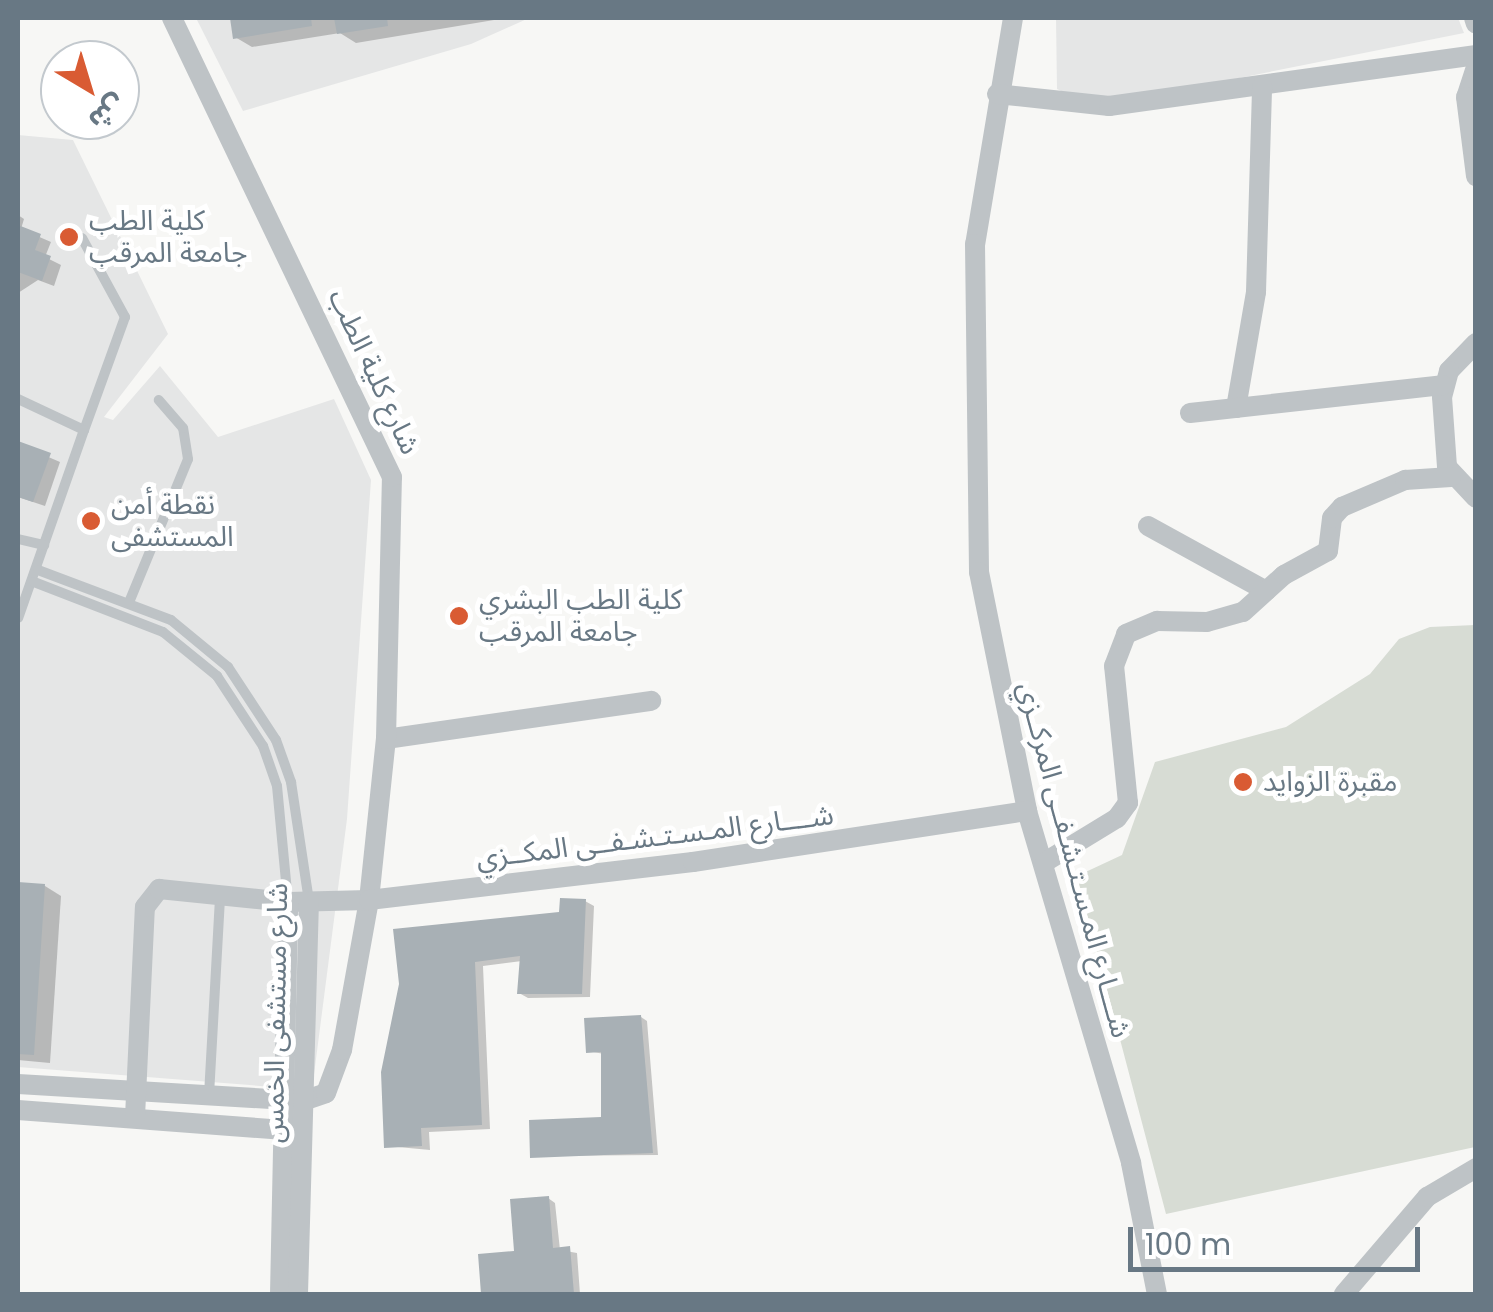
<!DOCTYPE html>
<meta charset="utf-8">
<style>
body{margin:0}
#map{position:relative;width:1493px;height:1312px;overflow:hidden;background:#f7f7f5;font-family:Poppins,"Noto Sans Arabic",sans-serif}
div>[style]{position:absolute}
.built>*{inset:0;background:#e5e6e6}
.green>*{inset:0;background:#d7dcd4}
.shadow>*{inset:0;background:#0003}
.building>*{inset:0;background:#a8b0b5}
.lane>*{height:10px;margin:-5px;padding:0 5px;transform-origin:5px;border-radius:5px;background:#bec3c6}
.street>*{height:20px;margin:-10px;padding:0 10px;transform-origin:10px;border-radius:10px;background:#bec3c6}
.dots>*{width:28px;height:28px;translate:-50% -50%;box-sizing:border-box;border:5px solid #fff;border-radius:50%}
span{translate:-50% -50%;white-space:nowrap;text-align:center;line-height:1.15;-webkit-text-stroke:10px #fff;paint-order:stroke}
.poi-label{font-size:28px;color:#687884}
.left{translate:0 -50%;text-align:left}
.street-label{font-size:28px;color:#687884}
.frame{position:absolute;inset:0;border:20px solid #687884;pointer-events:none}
.north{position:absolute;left:40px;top:40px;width:100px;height:100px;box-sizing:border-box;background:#fff;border:2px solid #c3c9ce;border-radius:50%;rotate:142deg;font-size:28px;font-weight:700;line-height:40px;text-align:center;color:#687884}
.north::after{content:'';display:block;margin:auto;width:35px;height:45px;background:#d95b33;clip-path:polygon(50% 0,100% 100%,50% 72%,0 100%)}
.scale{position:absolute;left:1128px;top:1227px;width:292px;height:45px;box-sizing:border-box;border:5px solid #687884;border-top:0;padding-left:12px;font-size:30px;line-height:35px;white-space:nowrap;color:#687884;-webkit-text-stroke:8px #fff;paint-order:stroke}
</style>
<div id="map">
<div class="built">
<div style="clip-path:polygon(196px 18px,529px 18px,471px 44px,243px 111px)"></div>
<div style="clip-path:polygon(1056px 18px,1458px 18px,1464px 33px,1094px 107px,1057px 89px)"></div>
<div style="clip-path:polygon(18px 135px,73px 140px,168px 334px,104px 417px,113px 420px,160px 366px,218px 437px,334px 399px,371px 480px,347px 819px,312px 1090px,18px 1067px)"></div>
</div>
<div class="green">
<div style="clip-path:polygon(1475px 625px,1475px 1147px,1166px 1214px,1077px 876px,1122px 855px,1155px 762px,1286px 727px,1370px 674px,1399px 639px,1430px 627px)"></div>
</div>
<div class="shadow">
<div style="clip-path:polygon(232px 18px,506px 18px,356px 43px,340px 33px,252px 47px,235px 37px)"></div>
<div style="clip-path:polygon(18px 215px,24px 219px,21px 229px,51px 242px,45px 257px,61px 265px,54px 286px,38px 280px,18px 293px)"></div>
<div style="clip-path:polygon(18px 444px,60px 462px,45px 506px,18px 497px)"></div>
<div style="clip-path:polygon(18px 884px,45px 886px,61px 896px,50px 1063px,18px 1060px)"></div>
<div style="clip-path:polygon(585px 901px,594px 906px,590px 997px,528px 998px,519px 993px,522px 961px,483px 966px,490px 1129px,429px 1132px,430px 1150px,387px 1146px,401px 985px)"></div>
<div style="clip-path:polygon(641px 1017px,647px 1021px,658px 1155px,532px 1156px,603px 1120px,604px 1054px,588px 1051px)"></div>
<div style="clip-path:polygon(548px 1198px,555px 1203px,560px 1250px,577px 1253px,580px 1294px,484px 1294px,481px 1257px,517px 1254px)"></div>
</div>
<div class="building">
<div style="clip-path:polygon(230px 18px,311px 18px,312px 26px,233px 39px)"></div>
<div style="clip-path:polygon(334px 18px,387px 18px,388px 26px,337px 34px)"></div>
<div style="clip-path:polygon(18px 225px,41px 234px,35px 250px,51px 256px,42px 281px,18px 272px)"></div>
<div style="clip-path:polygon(18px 441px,51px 453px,33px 502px,18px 497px)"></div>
<div style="clip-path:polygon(18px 882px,45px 884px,34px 1055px,18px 1054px)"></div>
<div style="clip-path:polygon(560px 898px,586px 899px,582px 994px,517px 994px,520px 956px,475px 962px,482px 1125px,421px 1128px,422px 1146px,384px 1148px,381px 1072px,399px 984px,393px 929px,559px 912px)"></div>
<div style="clip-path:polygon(641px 1015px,653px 1153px,530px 1158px,529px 1120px,601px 1117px,601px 1052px,586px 1053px,584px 1018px)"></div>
<div style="clip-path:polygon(549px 1196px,553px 1248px,570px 1246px,574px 1294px,481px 1294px,478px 1254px,514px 1251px,510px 1199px)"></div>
</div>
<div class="lane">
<div style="left:82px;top:238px;width:90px;rotate:61.4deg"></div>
<div style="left:125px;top:317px;width:120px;rotate:109.9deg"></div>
<div style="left:18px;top:399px;width:73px;rotate:25.2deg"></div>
<div style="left:84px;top:430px;width:199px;rotate:109.3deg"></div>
<div style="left:18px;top:539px;width:27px;rotate:13deg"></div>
<div style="left:38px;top:570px;width:142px;rotate:20.6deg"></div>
<div style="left:171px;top:620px;width:74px;rotate:39.5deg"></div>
<div style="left:228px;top:667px;width:87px;rotate:56.7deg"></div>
<div style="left:276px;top:740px;width:45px;rotate:70.3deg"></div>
<div style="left:291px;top:782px;width:120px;rotate:81.4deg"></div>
<div style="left:34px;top:582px;width:138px;rotate:21.2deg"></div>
<div style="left:163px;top:632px;width:70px;rotate:39.2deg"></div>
<div style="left:217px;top:676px;width:84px;rotate:56.7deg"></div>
<div style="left:263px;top:746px;width:42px;rotate:70.7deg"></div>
<div style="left:277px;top:786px;width:117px;rotate:84.6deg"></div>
<div style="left:130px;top:600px;width:152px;rotate:-67.6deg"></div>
<div style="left:188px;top:459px;width:31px;rotate:-99deg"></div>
<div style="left:183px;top:428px;width:37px;rotate:-131deg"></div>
<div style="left:209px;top:1095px;width:199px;rotate:-86.8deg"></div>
</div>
<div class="street">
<div style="left:1013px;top:18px;width:229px;rotate:99.5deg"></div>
<div style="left:975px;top:244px;width:328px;rotate:89.3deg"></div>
<div style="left:979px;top:572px;width:244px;rotate:78.6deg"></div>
<div style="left:1027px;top:811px;width:367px;rotate:73.5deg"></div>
<div style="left:1131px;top:1163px;width:134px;rotate:78.8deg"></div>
<div style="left:1474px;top:18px;width:6px;rotate:72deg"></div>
<div style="left:1476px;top:67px;width:32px;rotate:108deg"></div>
<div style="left:1466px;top:97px;width:80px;rotate:82.8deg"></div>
<div style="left:997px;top:94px;width:113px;rotate:6.1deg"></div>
<div style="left:1109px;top:106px;width:371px;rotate:-7.9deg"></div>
<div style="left:1476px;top:343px;width:39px;rotate:134deg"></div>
<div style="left:1449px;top:371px;width:27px;rotate:105deg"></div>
<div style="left:1442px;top:397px;width:70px;rotate:85.9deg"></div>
<div style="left:1447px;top:467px;width:42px;rotate:46.9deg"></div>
<div style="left:1236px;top:408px;width:118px;rotate:-80.2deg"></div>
<div style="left:1256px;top:292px;width:206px;rotate:-88.3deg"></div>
<div style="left:1190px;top:413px;width:254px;rotate:-6.3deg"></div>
<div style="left:1148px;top:526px;width:135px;rotate:28.8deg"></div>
<div style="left:386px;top:739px;width:268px;rotate:-8.2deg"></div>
<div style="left:1045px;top:862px;width:84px;rotate:-31.4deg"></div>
<div style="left:1117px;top:818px;width:19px;rotate:-54deg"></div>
<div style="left:1128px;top:803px;width:138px;rotate:-95.8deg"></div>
<div style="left:1114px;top:666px;width:34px;rotate:-69deg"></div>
<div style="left:1126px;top:634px;width:34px;rotate:-23deg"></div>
<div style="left:1157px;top:621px;width:50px;rotate:1.1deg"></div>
<div style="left:1207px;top:622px;width:37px;rotate:-16deg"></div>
<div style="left:1243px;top:612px;width:55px;rotate:-42.1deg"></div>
<div style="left:1284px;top:575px;width:50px;rotate:-28.6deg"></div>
<div style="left:1328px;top:551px;width:33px;rotate:-83deg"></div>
<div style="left:1332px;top:518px;width:15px;rotate:-48deg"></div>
<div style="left:1342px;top:507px;width:69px;rotate:-23.2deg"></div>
<div style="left:1405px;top:480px;width:46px;rotate:-3.7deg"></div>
<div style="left:18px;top:1084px;width:286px;rotate:3.4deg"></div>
<div style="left:303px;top:1101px;width:24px;rotate:-19deg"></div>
<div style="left:326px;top:1093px;width:46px;rotate:-69.6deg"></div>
<div style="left:342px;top:1050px;width:152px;rotate:-79.8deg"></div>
<div style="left:369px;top:900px;width:162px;rotate:-84deg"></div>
<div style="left:386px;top:739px;width:262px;rotate:-88.7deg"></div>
<div style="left:392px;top:477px;width:509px;rotate:-115.61deg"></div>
<div style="left:18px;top:1110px;width:278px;rotate:4.3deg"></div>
<div style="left:135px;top:1117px;width:210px;rotate:-87.3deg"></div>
<div style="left:145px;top:907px;width:23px;rotate:-52deg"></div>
<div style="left:159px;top:889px;width:130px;rotate:5.8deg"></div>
<div style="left:288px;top:902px;width:81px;rotate:-1.4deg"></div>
<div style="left:369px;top:900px;width:326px;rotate:-6.7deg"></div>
<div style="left:693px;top:862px;width:338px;rotate:-8.7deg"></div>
<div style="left:280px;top:1294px;width:392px;rotate:-88.8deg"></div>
<div style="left:298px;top:1294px;width:392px;rotate:-88.4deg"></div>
<div style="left:1344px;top:1294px;width:128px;rotate:-49.4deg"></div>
<div style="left:1427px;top:1197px;width:57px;rotate:-30.6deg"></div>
</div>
<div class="dots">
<div style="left:69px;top:237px;background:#d95b33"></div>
<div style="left:91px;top:521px;background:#d95b33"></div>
<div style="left:459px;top:616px;background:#d95b33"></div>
<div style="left:1243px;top:782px;background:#d95b33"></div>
</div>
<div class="poi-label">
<span class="left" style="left:89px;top:237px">كلية الطب<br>جامعة المرقب</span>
<span class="left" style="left:111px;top:521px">نقطة أمن<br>المستشفى</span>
<span class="left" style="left:479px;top:616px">كلية الطب البشري<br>جامعة المرقب</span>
<span class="left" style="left:1263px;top:782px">مقبرة الزوايد</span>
</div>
<div class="street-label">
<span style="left:374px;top:372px;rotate:65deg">شارع كلية الطب</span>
<span style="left:655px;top:837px;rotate:-7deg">شــــارع المـسـتـشـفــى المكــزي</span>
<span style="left:1074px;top:860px;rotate:75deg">شــــارع المـسـتـشـفــى المركــزي</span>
<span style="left:276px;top:1013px;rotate:-89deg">شارع مستشفى الخمس</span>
</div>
<div class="frame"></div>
<div class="north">ش</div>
<div class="scale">100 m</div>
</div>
